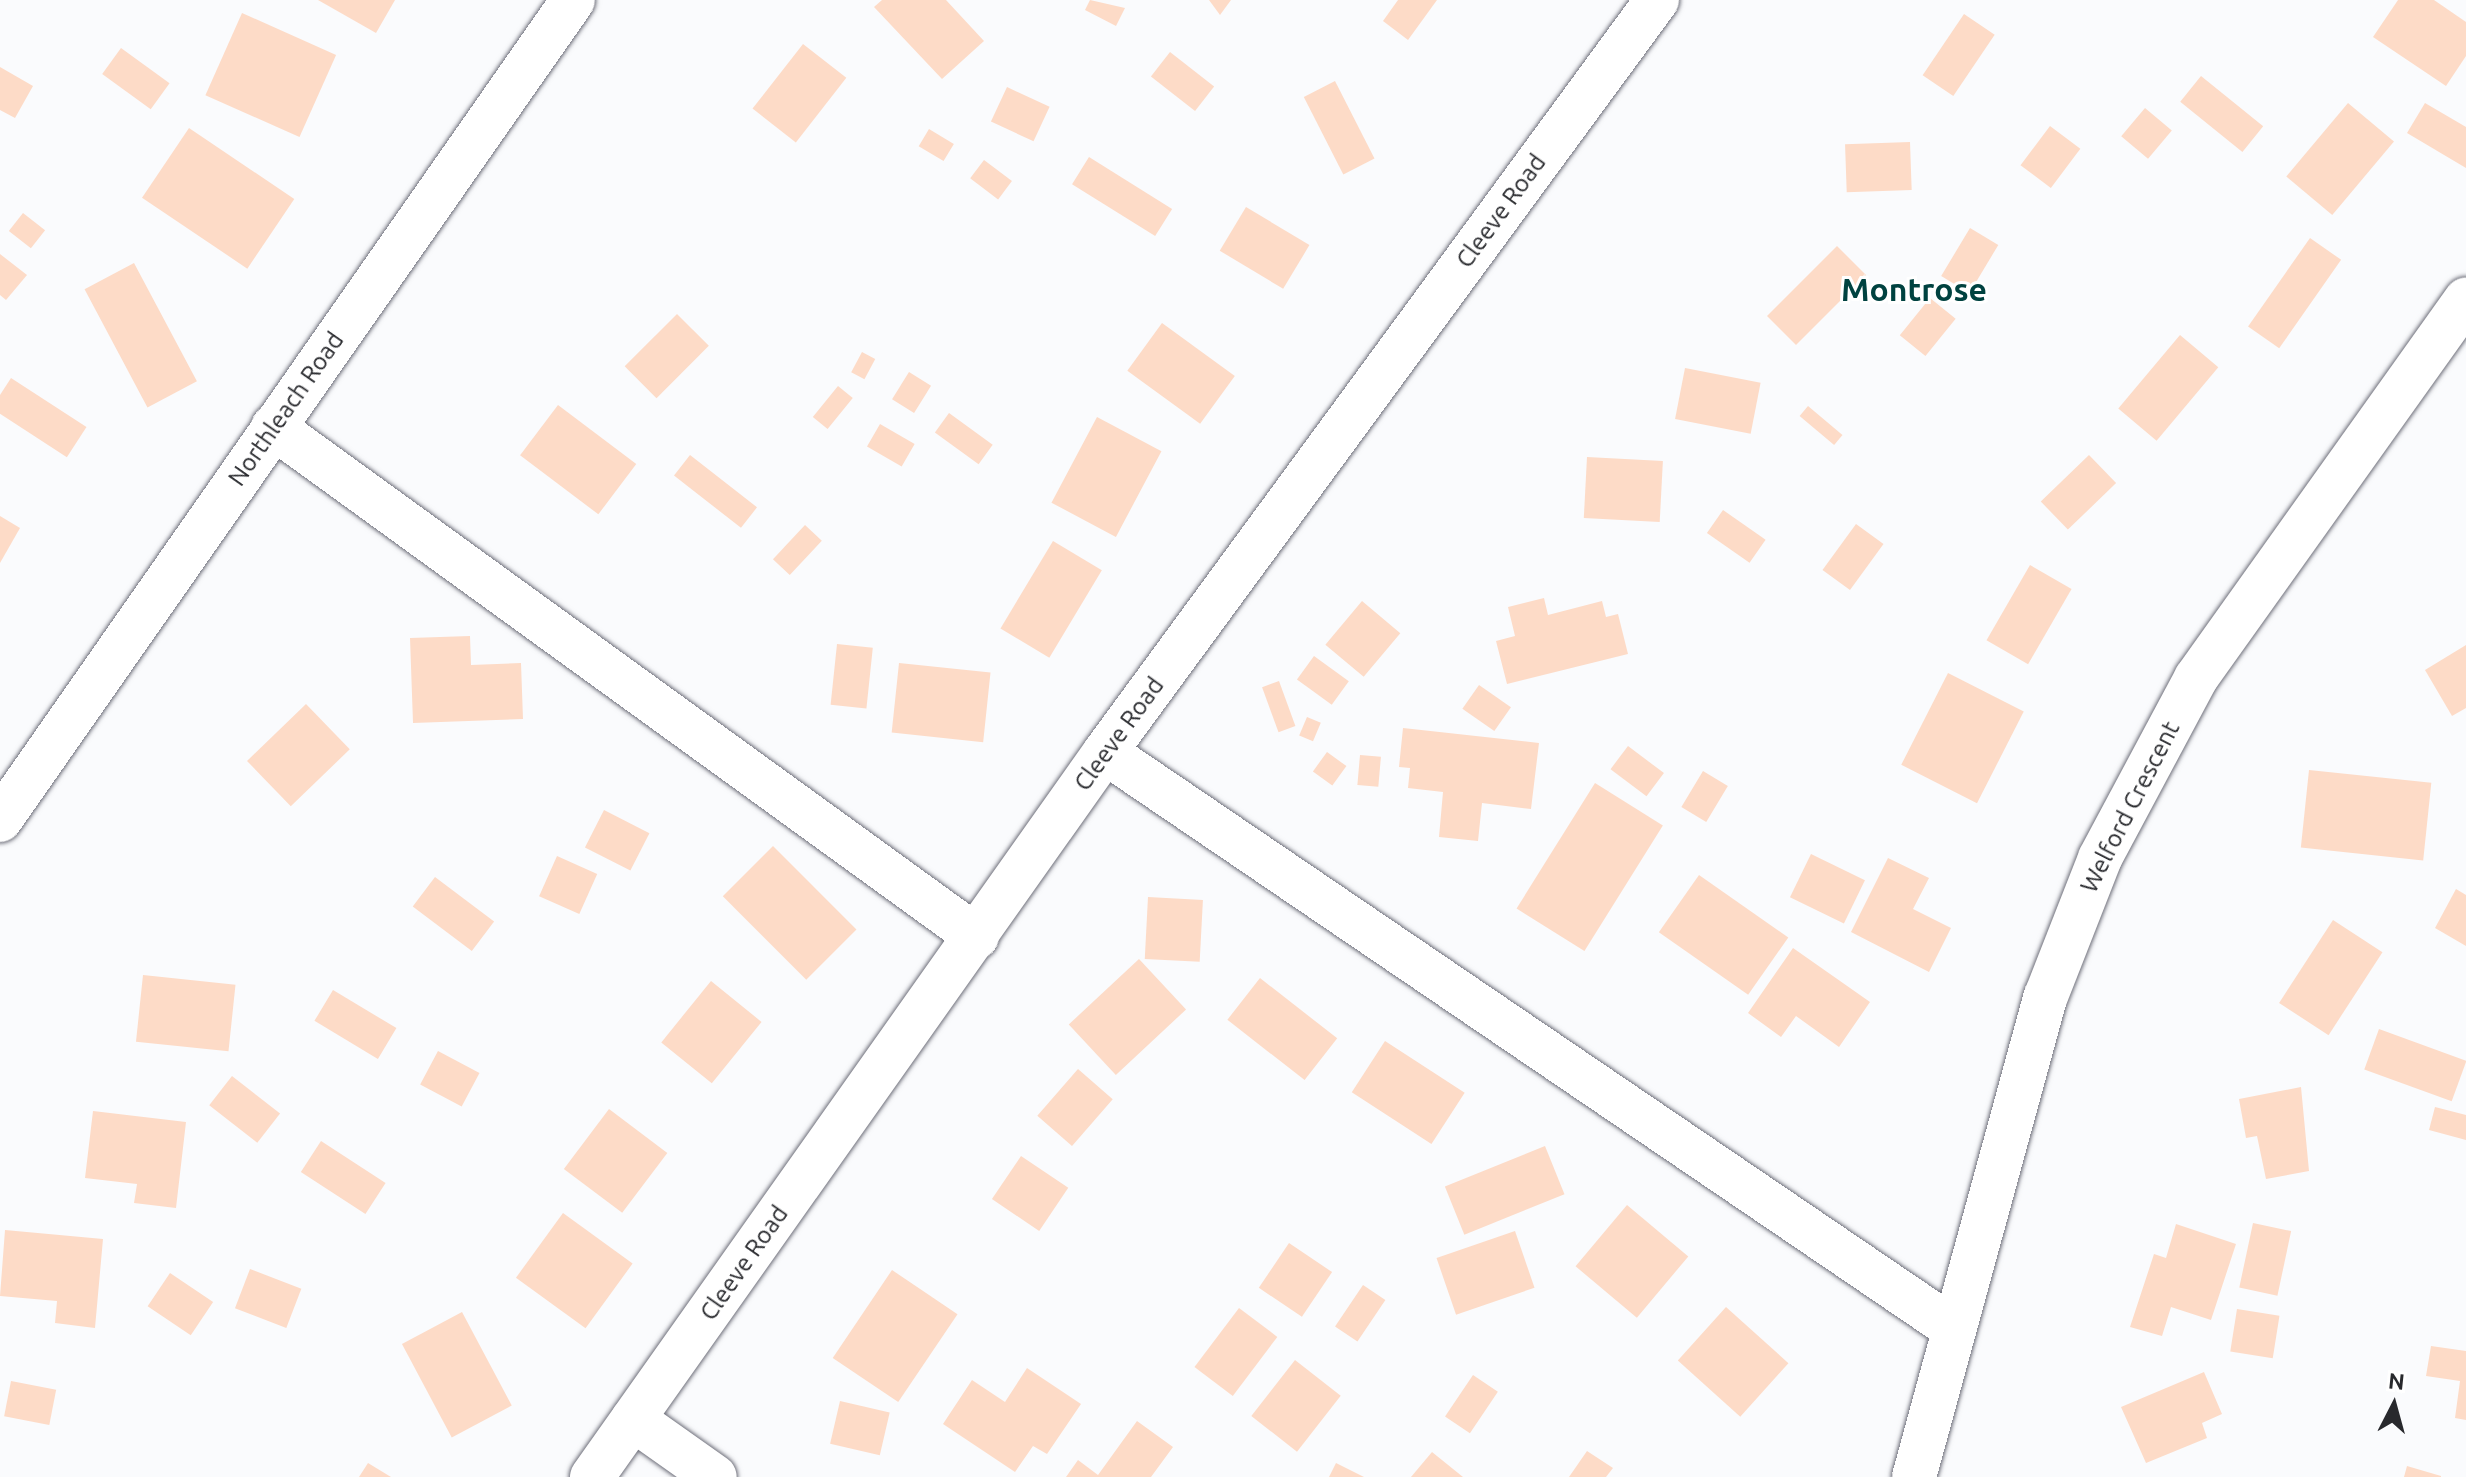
<!DOCTYPE html>
<style>
body{margin:0}
#map{position:relative;width:2466px;height:1477px;overflow:hidden;background:#fafbfd;font-family:Ubuntu,sans-serif}
div>[style]{position:absolute}
.building>*{inset:0;background:#fddbc7;transform-origin:0 0}
.roads{filter:drop-shadow(0 0 2px #6e6f7a) drop-shadow(0 0 2px #6e6f7a)}
.minor>*{height:44px;margin:-22px;padding:0 22px;transform-origin:22px;border-radius:22px;background:#fff}
span{translate:-50% -50%;white-space:nowrap;text-align:center;line-height:1.15;-webkit-text-stroke:6px #fff;paint-order:stroke}
.street-label{font-size:24px;color:#28292d}
.district-label{font-size:32px;color:#004240;font-weight:700}
.north{position:absolute;left:2354px;top:1365px;width:80px;height:80px;-webkit-text-stroke:6px #fff;paint-order:stroke;rotate:6deg;font-size:22px;font-weight:700;line-height:32px;text-align:center;color:#28292d}
.north::after{content:'';display:block;margin:auto;width:28px;height:36px;background:#28292d;clip-path:polygon(50% 0,100% 100%,50% 72%,0 100%)}
</style>
<div id="map">
<div class="building">
<div style="clip-path:polygon(318px 0,395px 0,376px 33px)"></div>
<div style="clip-path:polygon(882px 0,946px 0,984px 41px,942px 79px,874px 7px)"></div>
<div style="clip-path:polygon(1090px 0,1125px 8px,1116px 26px,1085px 10px)"></div>
<div style="clip-path:polygon(1209px 0,1231px 0,1220px 15px)"></div>
<div style="clip-path:polygon(1398px 0,1437px 0,1408px 40px,1383px 21px)"></div>
<div style="clip-path:polygon(2398px 0,2434px 0,2466px 22px,2466px 56px,2446px 86px,2373px 37px)"></div>
<div style="left:242px;top:13px;width:103px;height:90px;rotate:24deg"></div>
<div style="left:1964px;top:14px;width:37px;height:74px;rotate:34deg"></div>
<div style="left:803px;top:44px;width:55px;height:82px;rotate:38deg"></div>
<div style="left:121px;top:48px;width:60px;height:32px;rotate:36deg"></div>
<div style="left:1170px;top:52px;width:56px;height:31px;rotate:38deg"></div>
<div style="clip-path:polygon(0 67px,33px 86px,15px 118px,0 110px)"></div>
<div style="left:2201px;top:76px;width:80px;height:33px;rotate:39deg"></div>
<div style="left:1335px;top:81px;width:87px;height:35px;rotate:63deg"></div>
<div style="left:1007px;top:87px;width:47px;height:38px;rotate:25deg"></div>
<div style="left:2348px;top:103px;width:60px;height:96px;rotate:40deg"></div>
<div style="clip-path:polygon(2425px 103px,2466px 127px,2466px 168px,2407px 133px)"></div>
<div style="left:2145px;top:108px;width:35px;height:37px;rotate:40deg"></div>
<div style="left:2050px;top:126px;width:38px;height:49px;rotate:37deg"></div>
<div style="left:189px;top:128px;width:127px;height:84px;rotate:34deg"></div>
<div style="left:929px;top:129px;width:29px;height:20px;rotate:31deg"></div>
<div style="left:1910px;top:142px;width:48px;height:65px;rotate:88deg"></div>
<div style="left:1089px;top:157px;width:98px;height:32px;rotate:32deg"></div>
<div style="left:984px;top:160px;width:35px;height:23px;rotate:37deg"></div>
<div style="left:1246px;top:207px;width:74px;height:51px;rotate:31deg"></div>
<div style="left:23px;top:213px;width:28px;height:23px;rotate:38deg"></div>
<div style="left:1970px;top:228px;width:33px;height:56px;rotate:31deg"></div>
<div style="left:2310px;top:238px;width:38px;height:108px;rotate:35deg"></div>
<div style="left:1837px;top:246px;width:41px;height:99px;rotate:45deg"></div>
<div style="clip-path:polygon(0 254px,27px 275px,6px 300px,0 295px)"></div>
<div style="left:134px;top:263px;width:134px;height:56px;rotate:62deg"></div>
<div style="left:1930px;top:298px;width:33px;height:48px;rotate:39deg"></div>
<div style="left:677px;top:314px;width:45px;height:74px;rotate:45deg"></div>
<div style="left:1162px;top:323px;width:90px;height:59px;rotate:36deg"></div>
<div style="left:2180px;top:335px;width:50px;height:96px;rotate:40deg"></div>
<div style="left:862px;top:352px;width:15px;height:23px;rotate:28deg"></div>
<div style="left:1685px;top:368px;width:77px;height:52px;rotate:11deg"></div>
<div style="left:909px;top:372px;width:26px;height:32px;rotate:32deg"></div>
<div style="left:11px;top:378px;width:90px;height:36px;rotate:33deg"></div>
<div style="left:838px;top:386px;width:19px;height:40px;rotate:39deg"></div>
<div style="left:558px;top:405px;width:98px;height:63px;rotate:37deg"></div>
<div style="left:1808px;top:406px;width:45px;height:13px;rotate:40deg"></div>
<div style="left:949px;top:413px;width:54px;height:24px;rotate:36deg"></div>
<div style="left:1097px;top:417px;width:73px;height:97px;rotate:28deg"></div>
<div style="left:880px;top:424px;width:40px;height:26px;rotate:30deg"></div>
<div style="left:690px;top:455px;width:85px;height:26px;rotate:38deg"></div>
<div style="left:2089px;top:455px;width:39px;height:67px;rotate:46deg"></div>
<div style="left:1587px;top:457px;width:76px;height:61px;rotate:3deg"></div>
<div style="left:1723px;top:510px;width:52px;height:28px;rotate:35deg"></div>
<div style="clip-path:polygon(0 516px,20px 528px,0 563px)"></div>
<div style="left:1856px;top:524px;width:34px;height:57px;rotate:36deg"></div>
<div style="left:805px;top:525px;width:23px;height:47px;rotate:43deg"></div>
<div style="left:1053px;top:541px;width:57px;height:102px;rotate:31deg"></div>
<div style="left:2030px;top:565px;width:48px;height:87px;rotate:30deg"></div>
<div style="clip-path:polygon(1544px 598px,1548px 615px,1602px 601px,1606px 617px,1618px 614px,1628px 654px,1507px 684px,1496px 641px,1515px 636px,1508px 607px)"></div>
<div style="left:1362px;top:601px;width:50px;height:57px;rotate:40deg"></div>
<div style="clip-path:polygon(470px 636px,471px 665px,521px 663px,523px 719px,413px 723px,410px 638px)"></div>
<div style="left:837px;top:644px;width:36px;height:61px;rotate:6deg"></div>
<div style="clip-path:polygon(2466px 645px,2466px 708px,2452px 716px,2425px 670px)"></div>
<div style="left:1314px;top:656px;width:43px;height:29px;rotate:36deg"></div>
<div style="left:899px;top:663px;width:92px;height:70px;rotate:6deg"></div>
<div style="left:1948px;top:673px;width:85px;height:103px;rotate:27deg"></div>
<div style="left:1279px;top:681px;width:48px;height:18px;rotate:70deg"></div>
<div style="left:1479px;top:685px;width:39px;height:29px;rotate:35deg"></div>
<div style="left:306px;top:704px;width:63px;height:82px;rotate:46deg"></div>
<div style="left:1307px;top:717px;width:15px;height:20px;rotate:23deg"></div>
<div style="clip-path:polygon(1403px 728px,1539px 743px,1531px 809px,1482px 803px,1478px 841px,1439px 837px,1443px 792px,1408px 788px,1410px 768px,1399px 767px)"></div>
<div style="left:1628px;top:746px;width:45px;height:29px;rotate:37deg"></div>
<div style="left:1327px;top:752px;width:24px;height:24px;rotate:36deg"></div>
<div style="left:1360px;top:755px;width:21px;height:30px;rotate:5deg"></div>
<div style="left:2309px;top:770px;width:123px;height:78px;rotate:6deg"></div>
<div style="left:1703px;top:771px;width:29px;height:42px;rotate:31deg"></div>
<div style="left:1595px;top:783px;width:80px;height:148px;rotate:32deg"></div>
<div style="left:604px;top:810px;width:51px;height:42px;rotate:27deg"></div>
<div style="left:773px;top:846px;width:118px;height:71px;rotate:45deg"></div>
<div style="left:1811px;top:854px;width:60px;height:48px;rotate:26deg"></div>
<div style="left:557px;top:856px;width:44px;height:44px;rotate:24deg"></div>
<div style="clip-path:polygon(1888px 858px,1929px 878px,1913px 909px,1951px 928px,1929px 972px,1851px 932px)"></div>
<div style="left:1699px;top:875px;width:109px;height:70px;rotate:35deg"></div>
<div style="left:435px;top:877px;width:74px;height:37px;rotate:37deg"></div>
<div style="clip-path:polygon(2456px 889px,2466px 895px,2466px 946px,2435px 928px)"></div>
<div style="left:1148px;top:897px;width:55px;height:62px;rotate:3deg"></div>
<div style="left:2333px;top:920px;width:59px;height:99px;rotate:33deg"></div>
<div style="clip-path:polygon(1793px 948px,1870px 1002px,1839px 1047px,1796px 1016px,1781px 1037px,1748px 1013px)"></div>
<div style="left:1139px;top:959px;width:69px;height:96px;rotate:47deg"></div>
<div style="left:143px;top:975px;width:93px;height:67px;rotate:6deg"></div>
<div style="left:1260px;top:978px;width:98px;height:53px;rotate:38deg"></div>
<div style="left:711px;top:981px;width:65px;height:79px;rotate:39deg"></div>
<div style="left:333px;top:990px;width:74px;height:36px;rotate:31deg"></div>
<div style="left:2379px;top:1029px;width:93px;height:43px;rotate:20deg"></div>
<div style="left:1385px;top:1041px;width:95px;height:61px;rotate:33deg"></div>
<div style="left:438px;top:1051px;width:47px;height:38px;rotate:28deg"></div>
<div style="left:1078px;top:1069px;width:46px;height:62px;rotate:41deg"></div>
<div style="left:232px;top:1076px;width:61px;height:37px;rotate:38deg"></div>
<div style="clip-path:polygon(2301px 1087px,2309px 1171px,2266px 1179px,2257px 1136px,2246px 1138px,2239px 1099px)"></div>
<div style="clip-path:polygon(2435px 1107px,2466px 1115px,2466px 1140px,2429px 1130px)"></div>
<div style="left:609px;top:1109px;width:73px;height:75px;rotate:37deg"></div>
<div style="clip-path:polygon(93px 1111px,186px 1122px,176px 1208px,134px 1203px,137px 1184px,85px 1178px)"></div>
<div style="left:321px;top:1141px;width:77px;height:37px;rotate:33deg"></div>
<div style="left:1545px;top:1146px;width:52px;height:108px;rotate:68deg"></div>
<div style="left:1021px;top:1156px;width:57px;height:52px;rotate:34deg"></div>
<div style="left:1627px;top:1205px;width:80px;height:80px;rotate:40deg"></div>
<div style="left:563px;top:1213px;width:86px;height:80px;rotate:36deg"></div>
<div style="left:2253px;top:1223px;width:39px;height:66px;rotate:12deg"></div>
<div style="clip-path:polygon(2176px 1224px,2236px 1244px,2211px 1320px,2171px 1307px,2162px 1336px,2130px 1327px,2154px 1254px,2166px 1258px)"></div>
<div style="clip-path:polygon(5px 1230px,103px 1239px,95px 1328px,55px 1323px,57px 1301px,0 1296px)"></div>
<div style="left:1515px;top:1231px;width:60px;height:83px;rotate:71deg"></div>
<div style="left:1289px;top:1243px;width:52px;height:54px;rotate:34deg"></div>
<div style="left:250px;top:1269px;width:55px;height:42px;rotate:21deg"></div>
<div style="left:892px;top:1270px;width:79px;height:106px;rotate:34deg"></div>
<div style="left:170px;top:1273px;width:52px;height:40px;rotate:34deg"></div>
<div style="left:1363px;top:1285px;width:27px;height:50px;rotate:34deg"></div>
<div style="left:1726px;top:1307px;width:84px;height:72px;rotate:42deg"></div>
<div style="left:1239px;top:1308px;width:48px;height:74px;rotate:37deg"></div>
<div style="left:2237px;top:1309px;width:43px;height:43px;rotate:9deg"></div>
<div style="left:462px;top:1312px;width:106px;height:68px;rotate:62deg"></div>
<div style="clip-path:polygon(2431px 1346px,2466px 1351px,2466px 1420px,2455px 1418px,2460px 1381px,2426px 1376px)"></div>
<div style="left:1295px;top:1360px;width:58px;height:71px;rotate:38deg"></div>
<div style="clip-path:polygon(1027px 1368px,1081px 1404px,1047px 1454px,1033px 1446px,1015px 1472px,943px 1424px,972px 1380px,1005px 1402px)"></div>
<div style="clip-path:polygon(2204px 1372px,2222px 1414px,2202px 1423px,2207px 1438px,2146px 1463px,2121px 1407px)"></div>
<div style="left:1473px;top:1375px;width:30px;height:50px;rotate:34deg"></div>
<div style="left:11px;top:1381px;width:46px;height:36px;rotate:11deg"></div>
<div style="left:840px;top:1401px;width:51px;height:44px;rotate:13deg"></div>
<div style="clip-path:polygon(1137px 1421px,1173px 1447px,1151px 1477px,1066px 1477px,1078px 1460px,1098px 1475px)"></div>
<div style="clip-path:polygon(1587px 1451px,1613px 1468px,1606px 1477px,1569px 1477px)"></div>
<div style="clip-path:polygon(1432px 1452px,1463px 1477px,1411px 1477px)"></div>
<div style="clip-path:polygon(368px 1463px,391px 1477px,359px 1477px)"></div>
<div style="clip-path:polygon(1336px 1463px,1364px 1477px,1329px 1477px)"></div>
<div style="clip-path:polygon(2407px 1466px,2441px 1476px,2441px 1477px,2404px 1477px)"></div>
</div>
<div class="roads">
<div class="minor">
<div style="left:273px;top:427px;width:869px;rotate:35.92deg"></div>
<div style="left:1105px;top:752px;width:1022px;rotate:34.19deg"></div>
<div style="left:0;top:820px;width:1000px;rotate:-55.05deg"></div>
<div style="left:633px;top:1419px;width:100px;rotate:35.3deg"></div>
<div style="left:592px;top:1477px;width:888px;rotate:-54.72deg"></div>
<div style="left:1105px;top:752px;width:933px;rotate:-53.72deg"></div>
<div style="left:1914px;top:1477px;width:499px;rotate:-74.7deg"></div>
<div style="left:2046px;top:996px;width:148px;rotate:-68.6deg"></div>
<div style="left:2100px;top:858px;width:204px;rotate:-61.9deg"></div>
<div style="left:2196px;top:678px;width:465px;rotate:-54.5deg"></div>
</div>
</div>
<div class="street-label">
<span style="left:1501px;top:211px;rotate:-54deg">Cleeve Road</span>
<span style="left:286px;top:409px;rotate:-55deg">Northleach Road</span>
<span style="left:1119px;top:734px;rotate:-54deg">Cleeve Road</span>
<span style="left:2130px;top:807px;rotate:-63deg">Welford Crescent</span>
<span style="left:744px;top:1263px;rotate:-55deg">Cleeve Road</span>
</div>
<div class="district-label">
<span style="left:1914px;top:289px">Montrose</span>
</div>
<div class="north">N</div>
</div>
